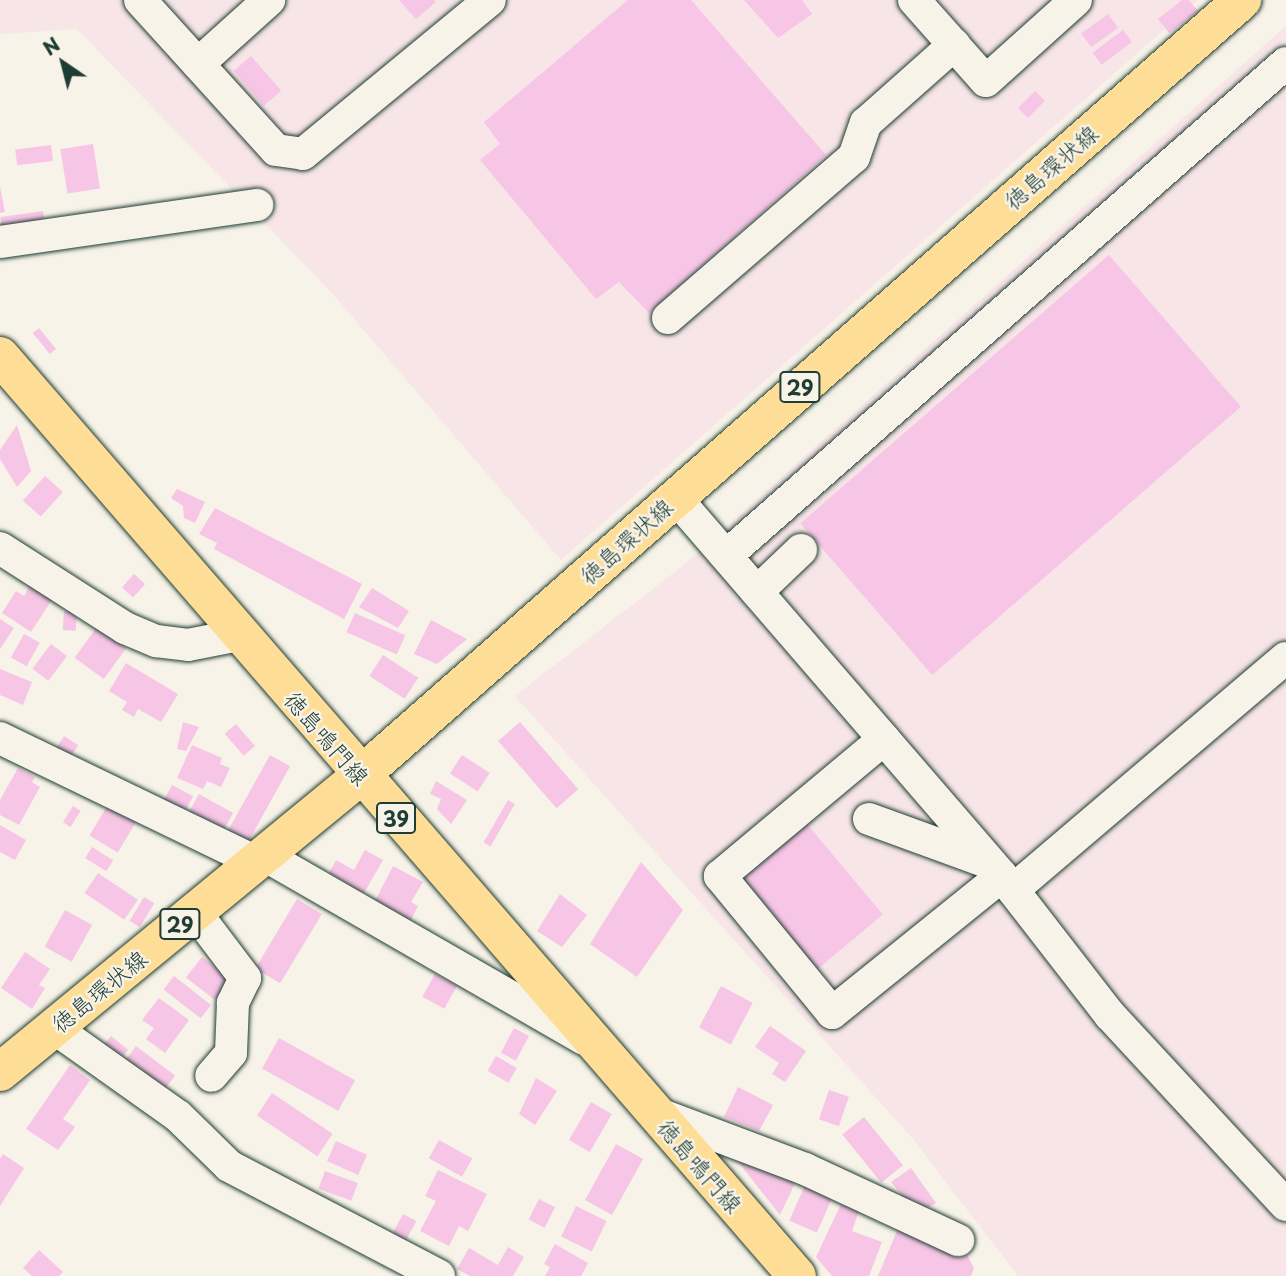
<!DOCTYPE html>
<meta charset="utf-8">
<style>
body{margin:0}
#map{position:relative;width:1286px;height:1276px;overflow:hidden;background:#f7f3e8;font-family:"Playpen Sans","Klee One",sans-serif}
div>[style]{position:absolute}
.built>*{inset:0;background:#f7e5e7}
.building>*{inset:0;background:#f7c5e5;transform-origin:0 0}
.roads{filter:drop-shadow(0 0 2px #1f3d34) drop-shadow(0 0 2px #1f3d34)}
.minor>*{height:32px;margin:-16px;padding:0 16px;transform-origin:16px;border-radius:16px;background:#f7f3e8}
.major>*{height:38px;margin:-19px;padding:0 19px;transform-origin:19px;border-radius:19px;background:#fedd96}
span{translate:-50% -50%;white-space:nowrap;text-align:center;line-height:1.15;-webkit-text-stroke:5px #f7f3e8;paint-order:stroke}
.shield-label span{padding:2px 5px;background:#f7f3e8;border:2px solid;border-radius:5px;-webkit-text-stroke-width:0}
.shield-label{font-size:21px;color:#1f3d34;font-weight:700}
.street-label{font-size:23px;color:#1f3d34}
.north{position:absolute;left:28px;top:28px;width:70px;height:70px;-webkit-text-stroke:5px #f7f3e8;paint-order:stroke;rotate:325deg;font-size:19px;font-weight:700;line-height:28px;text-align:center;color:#1f3d34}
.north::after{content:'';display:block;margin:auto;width:24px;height:32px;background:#1f3d34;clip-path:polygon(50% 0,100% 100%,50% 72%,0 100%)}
</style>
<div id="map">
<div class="built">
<div style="clip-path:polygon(0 0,1198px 0,561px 560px,331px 292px,77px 29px,0 34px)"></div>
<div style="clip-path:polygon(1286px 26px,1286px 1276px,1018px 1276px,913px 1139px,515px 696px,685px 564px)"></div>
</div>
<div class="building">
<div style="clip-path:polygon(399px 0,434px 0,436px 2px,416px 19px)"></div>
<div style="clip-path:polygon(628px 0,691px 0,826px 155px,649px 313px,619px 282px,596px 299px,480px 160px,500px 144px,484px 122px)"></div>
<div style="clip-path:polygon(744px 0,802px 0,812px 14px,778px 38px)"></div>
<div style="clip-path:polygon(1182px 0,1189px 0,1198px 11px,1169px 33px,1158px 19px)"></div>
<div style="left:1108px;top:14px;width:17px;height:33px;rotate:54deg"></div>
<div style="left:1123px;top:30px;width:15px;height:38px;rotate:53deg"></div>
<div style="left:251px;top:56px;width:46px;height:23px;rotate:49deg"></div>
<div style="left:1035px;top:91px;width:14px;height:24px;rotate:45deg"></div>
<div style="left:93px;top:144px;width:45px;height:33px;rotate:81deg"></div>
<div style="left:51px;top:145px;width:16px;height:36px;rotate:83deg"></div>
<div style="clip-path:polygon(0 187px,5px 212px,0 213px)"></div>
<div style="left:43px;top:211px;width:14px;height:43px;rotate:82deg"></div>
<div style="left:1109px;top:255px;width:201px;height:409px;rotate:49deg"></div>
<div style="left:39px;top:328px;width:27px;height:8px;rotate:51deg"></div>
<div style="clip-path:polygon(17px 425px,31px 471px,17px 487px,0 459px,0 450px)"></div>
<div style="left:45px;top:476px;width:24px;height:33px;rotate:42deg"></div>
<div style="clip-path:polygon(177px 489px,205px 502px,195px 523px,184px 518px,183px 506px,171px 498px)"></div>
<div style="clip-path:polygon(215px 508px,362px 584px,344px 619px,214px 549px,217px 543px,199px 534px)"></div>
<div style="left:134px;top:574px;width:15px;height:18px;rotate:42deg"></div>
<div style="clip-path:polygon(31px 584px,53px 598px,31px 632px,2px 613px,16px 591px,24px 596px)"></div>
<div style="clip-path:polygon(372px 588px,409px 611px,398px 628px,359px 607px)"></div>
<div style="left:64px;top:611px;width:13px;height:19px;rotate:4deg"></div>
<div style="left:355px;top:613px;width:55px;height:21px;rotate:24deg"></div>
<div style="clip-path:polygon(0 619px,14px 628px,0 649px)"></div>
<div style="clip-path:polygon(431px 620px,467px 639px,437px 664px,414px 654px)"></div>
<div style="left:97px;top:627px;width:36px;height:38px;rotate:36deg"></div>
<div style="left:24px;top:634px;width:18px;height:27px;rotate:29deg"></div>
<div style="left:51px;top:644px;width:20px;height:31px;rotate:37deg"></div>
<div style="left:383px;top:655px;width:42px;height:25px;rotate:33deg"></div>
<div style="clip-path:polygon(126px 663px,178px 694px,161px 722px,138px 709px,134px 717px,122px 710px,127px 702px,109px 691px)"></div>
<div style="clip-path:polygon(0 669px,32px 682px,23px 705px,0 695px)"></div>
<div style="clip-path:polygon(183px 722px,199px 727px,186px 751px,177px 749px)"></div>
<div style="left:520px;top:722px;width:89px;height:29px;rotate:49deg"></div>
<div style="left:236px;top:724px;width:29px;height:15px;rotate:49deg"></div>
<div style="left:64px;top:736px;width:17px;height:18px;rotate:33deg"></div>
<div style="clip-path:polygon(192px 745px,222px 758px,220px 764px,230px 768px,221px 787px,207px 781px,203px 789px,177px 778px)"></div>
<div style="left:270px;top:755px;width:23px;height:87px;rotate:29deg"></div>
<div style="left:462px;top:755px;width:33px;height:22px;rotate:33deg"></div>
<div style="clip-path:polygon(18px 768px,35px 777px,32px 782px,40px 787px,19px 825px,0 815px,0 800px)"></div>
<div style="clip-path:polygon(436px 781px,467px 800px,451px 824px,437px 809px,441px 799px,430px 794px)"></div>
<div style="left:172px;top:785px;width:24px;height:18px;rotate:28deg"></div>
<div style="left:199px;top:794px;width:39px;height:23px;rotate:29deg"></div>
<div style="left:508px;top:800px;width:8px;height:49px;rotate:30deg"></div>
<div style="left:109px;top:803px;width:33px;height:38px;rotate:31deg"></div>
<div style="left:73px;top:806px;width:9px;height:19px;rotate:32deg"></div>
<div style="left:807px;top:824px;width:118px;height:87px;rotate:50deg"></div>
<div style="clip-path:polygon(0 825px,26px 840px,15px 860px,0 852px)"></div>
<div style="left:92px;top:847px;width:25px;height:13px;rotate:32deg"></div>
<div style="clip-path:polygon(365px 850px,383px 860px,360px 900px,325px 881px,336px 860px,354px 870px)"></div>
<div style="clip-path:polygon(641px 862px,683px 910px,637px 977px,590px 944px)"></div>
<div style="clip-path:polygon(393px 866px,423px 882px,411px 902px,418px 906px,408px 926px,372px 907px)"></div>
<div style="left:98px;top:873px;width:48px;height:24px;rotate:34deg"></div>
<div style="clip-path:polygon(560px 894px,587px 915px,562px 947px,537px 931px)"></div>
<div style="left:144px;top:897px;width:12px;height:28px;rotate:31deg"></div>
<div style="left:297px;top:899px;width:29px;height:81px;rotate:31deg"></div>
<div style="left:65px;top:910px;width:31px;height:42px;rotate:29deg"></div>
<div style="clip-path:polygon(25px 952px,50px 969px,39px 985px,45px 988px,32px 1009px,1px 988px)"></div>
<div style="left:202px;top:957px;width:37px;height:26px;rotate:38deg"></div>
<div style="left:435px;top:974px;width:25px;height:26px;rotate:29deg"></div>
<div style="left:174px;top:976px;width:47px;height:17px;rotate:38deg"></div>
<div style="left:721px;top:986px;width:36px;height:47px;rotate:28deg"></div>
<div style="clip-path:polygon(159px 998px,189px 1020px,165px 1053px,146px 1039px,154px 1028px,142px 1020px)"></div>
<div style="clip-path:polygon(770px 1026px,806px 1051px,785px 1082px,772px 1074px,779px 1063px,755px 1047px)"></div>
<div style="left:514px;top:1028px;width:17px;height:28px;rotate:28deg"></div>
<div style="left:111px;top:1036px;width:22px;height:20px;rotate:39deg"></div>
<div style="left:279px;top:1038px;width:87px;height:35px;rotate:29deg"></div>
<div style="left:136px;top:1046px;width:49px;height:25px;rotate:37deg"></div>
<div style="left:496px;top:1056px;width:24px;height:17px;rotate:30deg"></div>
<div style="clip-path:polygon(70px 1065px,90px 1080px,63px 1119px,75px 1127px,58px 1150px,26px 1129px)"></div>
<div style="clip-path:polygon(536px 1078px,557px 1091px,535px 1125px,519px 1114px)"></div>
<div style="clip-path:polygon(738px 1087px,773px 1105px,759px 1131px,724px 1117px)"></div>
<div style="left:829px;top:1090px;width:21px;height:31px;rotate:19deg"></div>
<div style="left:272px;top:1093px;width:73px;height:27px;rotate:34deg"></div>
<div style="left:591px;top:1102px;width:24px;height:44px;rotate:30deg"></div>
<div style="left:864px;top:1117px;width:62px;height:28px;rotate:51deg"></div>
<div style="left:439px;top:1140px;width:38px;height:21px;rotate:29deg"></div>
<div style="left:336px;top:1141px;width:34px;height:22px;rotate:24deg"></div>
<div style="left:616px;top:1144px;width:31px;height:64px;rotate:29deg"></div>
<div style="clip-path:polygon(724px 1144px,797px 1179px,780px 1215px)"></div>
<div style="clip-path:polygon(3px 1154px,24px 1168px,0 1206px,0 1159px)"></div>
<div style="clip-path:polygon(911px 1168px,936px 1203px,924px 1210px,916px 1201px,910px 1205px,891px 1182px)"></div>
<div style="clip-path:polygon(438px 1170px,487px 1194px,468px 1231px,459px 1226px,449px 1246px,420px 1231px,436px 1201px,425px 1196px)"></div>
<div style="left:325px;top:1171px;width:35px;height:19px;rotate:20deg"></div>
<div style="left:806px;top:1183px;width:30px;height:41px;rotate:24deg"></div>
<div style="left:539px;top:1199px;width:18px;height:23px;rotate:27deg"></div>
<div style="clip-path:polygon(841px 1204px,859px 1211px,852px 1231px,882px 1242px,869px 1276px,832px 1276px,816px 1257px)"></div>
<div style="left:576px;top:1206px;width:34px;height:34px;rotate:26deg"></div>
<div style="left:403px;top:1214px;width:15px;height:27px;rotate:28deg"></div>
<div style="clip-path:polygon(899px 1226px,966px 1253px,974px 1268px,971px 1276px,878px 1276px)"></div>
<div style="clip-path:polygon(555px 1244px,588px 1263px,581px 1276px,545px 1276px,550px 1267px,544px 1264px)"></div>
<div style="clip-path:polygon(508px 1247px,524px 1257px,513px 1276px,470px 1276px,457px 1269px,469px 1248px,498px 1265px)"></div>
<div style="clip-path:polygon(39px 1250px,63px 1272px,59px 1276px,32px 1276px,23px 1268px)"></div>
</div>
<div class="roads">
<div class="minor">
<div style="left:140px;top:0;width:202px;rotate:47.8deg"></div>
<div style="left:276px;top:150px;width:27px;rotate:8deg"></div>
<div style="left:303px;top:154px;width:242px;rotate:-39.5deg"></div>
<div style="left:914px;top:0;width:108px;rotate:48.4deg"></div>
<div style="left:986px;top:81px;width:121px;rotate:-42deg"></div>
<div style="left:198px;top:64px;width:96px;rotate:-42deg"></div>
<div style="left:0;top:242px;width:260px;rotate:-8.2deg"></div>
<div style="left:668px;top:318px;width:246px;rotate:-40.9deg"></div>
<div style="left:854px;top:157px;width:36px;rotate:-71deg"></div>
<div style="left:866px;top:123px;width:118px;rotate:-41.6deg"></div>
<div style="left:681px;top:504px;width:491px;rotate:49.2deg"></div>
<div style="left:1002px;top:876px;width:176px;rotate:52.2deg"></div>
<div style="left:1110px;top:1015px;width:259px;rotate:47.2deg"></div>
<div style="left:0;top:548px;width:148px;rotate:32.6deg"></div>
<div style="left:125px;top:628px;width:34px;rotate:23deg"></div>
<div style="left:156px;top:641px;width:32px;rotate:7deg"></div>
<div style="left:188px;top:645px;width:52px;rotate:-11.1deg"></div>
<div style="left:726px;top:556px;width:746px;rotate:-41.36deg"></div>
<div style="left:757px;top:592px;width:61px;rotate:-43.7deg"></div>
<div style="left:0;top:738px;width:284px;rotate:25.8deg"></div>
<div style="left:884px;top:739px;width:214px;rotate:140.1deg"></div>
<div style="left:720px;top:876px;width:177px;rotate:50.7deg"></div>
<div style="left:832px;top:1013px;width:218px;rotate:-38.9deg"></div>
<div style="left:869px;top:819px;width:129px;rotate:20deg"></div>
<div style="left:264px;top:855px;width:369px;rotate:29.9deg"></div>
<div style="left:1013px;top:890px;width:358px;rotate:-40.4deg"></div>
<div style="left:195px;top:912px;width:83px;rotate:52.9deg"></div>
<div style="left:245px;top:978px;width:28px;rotate:116deg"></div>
<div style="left:233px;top:1003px;width:50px;rotate:92.3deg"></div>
<div style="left:231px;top:1053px;width:30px;rotate:131deg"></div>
<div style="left:54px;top:1028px;width:152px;rotate:35.4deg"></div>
<div style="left:178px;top:1116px;width:71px;rotate:44.4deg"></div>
<div style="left:229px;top:1166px;width:237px;rotate:27.6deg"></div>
<div style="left:654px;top:1112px;width:161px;rotate:20.7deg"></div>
<div style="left:805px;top:1169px;width:169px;rotate:24.9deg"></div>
</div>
<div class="major">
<div style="left:0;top:356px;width:1217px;rotate:49.1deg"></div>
<div style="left:0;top:1072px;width:466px;rotate:-39.4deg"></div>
<div style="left:360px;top:776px;width:1175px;rotate:-41.34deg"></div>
</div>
</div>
<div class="shield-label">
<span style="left:800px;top:387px">29</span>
<span style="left:396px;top:818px">39</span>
<span style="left:180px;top:924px">29</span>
</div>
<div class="street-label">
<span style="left:1051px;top:167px;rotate:-41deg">徳島環状線</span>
<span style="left:626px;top:541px;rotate:-42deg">徳島環状線</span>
<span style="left:327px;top:738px;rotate:49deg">徳島鳴門線</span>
<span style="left:99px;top:991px;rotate:-39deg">徳島環状線</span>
<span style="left:700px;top:1166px;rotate:49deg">徳島鳴門線</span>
</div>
<div class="north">N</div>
</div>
